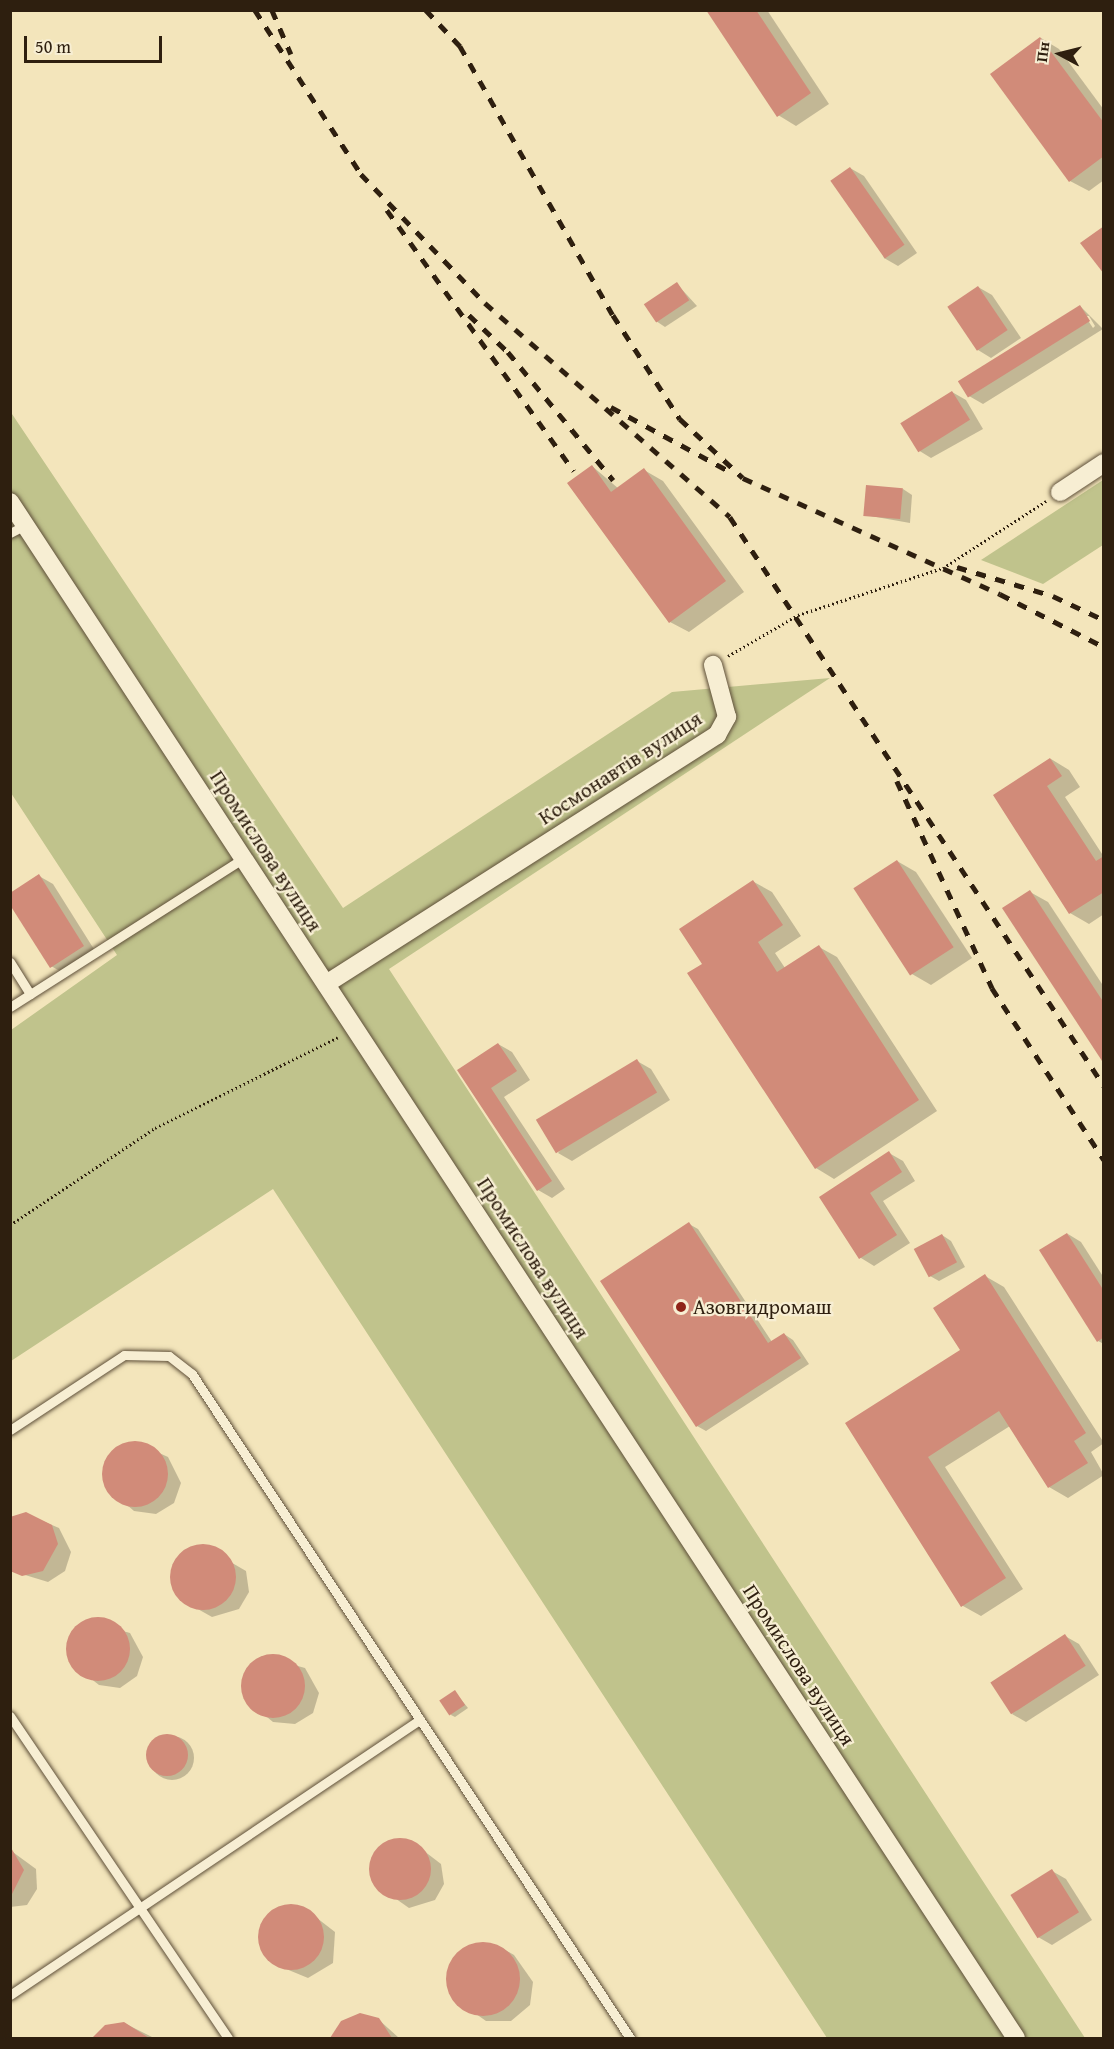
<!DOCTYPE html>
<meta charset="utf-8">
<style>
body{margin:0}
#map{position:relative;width:1114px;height:2049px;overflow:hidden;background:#f3e5bb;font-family:"Gentium Book Plus",serif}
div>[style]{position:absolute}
.green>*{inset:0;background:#c0c38c}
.shadow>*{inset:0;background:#0003}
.round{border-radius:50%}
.building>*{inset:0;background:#d18b79;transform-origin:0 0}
.path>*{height:3px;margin-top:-1.5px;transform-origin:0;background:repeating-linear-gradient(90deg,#2e1f0f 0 1.5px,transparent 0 4.5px)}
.roads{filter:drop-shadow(0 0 2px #5f503a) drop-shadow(0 0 2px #5f503a)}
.lane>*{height:9px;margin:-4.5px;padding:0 4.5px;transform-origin:4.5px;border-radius:4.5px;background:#f7eed3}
.street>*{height:18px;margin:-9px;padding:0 9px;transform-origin:9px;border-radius:9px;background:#f7eed3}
.rail>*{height:4.5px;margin-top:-2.25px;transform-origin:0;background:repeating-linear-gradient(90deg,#2e1f0f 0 10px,transparent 0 20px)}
.dots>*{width:16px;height:16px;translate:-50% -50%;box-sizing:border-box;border:3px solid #f7eed3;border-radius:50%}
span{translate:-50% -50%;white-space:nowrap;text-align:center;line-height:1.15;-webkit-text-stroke:4.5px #f7eed3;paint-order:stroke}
.street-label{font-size:21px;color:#2e1f0f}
.poi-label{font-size:21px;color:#2e1f0f}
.left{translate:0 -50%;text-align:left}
.frame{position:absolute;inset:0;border:12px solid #2e1f0f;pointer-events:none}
.north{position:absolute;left:1030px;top:24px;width:60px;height:60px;-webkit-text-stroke:4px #f7eed3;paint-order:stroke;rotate:277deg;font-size:16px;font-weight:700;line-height:24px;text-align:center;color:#2e1f0f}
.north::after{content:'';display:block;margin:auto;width:21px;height:27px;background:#2e1f0f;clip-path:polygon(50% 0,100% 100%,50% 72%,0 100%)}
.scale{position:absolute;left:24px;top:36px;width:138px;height:27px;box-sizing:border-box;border:3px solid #2e1f0f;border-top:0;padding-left:8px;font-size:18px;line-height:21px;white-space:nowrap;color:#2e1f0f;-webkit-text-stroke:4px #f7eed3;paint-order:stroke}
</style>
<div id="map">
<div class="green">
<div style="clip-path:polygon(10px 411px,343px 908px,672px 692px,830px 678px,389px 969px,1085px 2038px,827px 2038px,273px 1189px,11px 1361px,11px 1030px,117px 955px,11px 793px)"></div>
<div style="clip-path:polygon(1103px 480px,1103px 545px,1043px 584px,981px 560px)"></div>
</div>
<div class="shadow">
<div style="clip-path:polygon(708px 10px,767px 10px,829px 104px,796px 126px,778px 115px)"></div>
<div style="clip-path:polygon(1041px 38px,1059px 49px,1104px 110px,1104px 180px,1089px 191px,1070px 181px)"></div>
<div style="clip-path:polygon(850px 168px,864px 176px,917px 253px,898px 266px,884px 258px)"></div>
<div style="clip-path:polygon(677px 284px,697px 306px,665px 327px,656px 321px)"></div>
<div style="clip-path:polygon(978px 287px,992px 295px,1021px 338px,991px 358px,978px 350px,949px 308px)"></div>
<div style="clip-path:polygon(evenodd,1080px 306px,1103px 329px,983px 404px,969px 396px,1080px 306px,1085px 316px,1089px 316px,1095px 326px,1093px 328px,1085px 316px)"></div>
<div style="clip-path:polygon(952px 392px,966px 400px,983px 429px,931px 458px,918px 450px)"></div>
<div style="clip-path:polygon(592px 466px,619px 489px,644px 470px,663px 481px,744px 592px,689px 632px,670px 622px)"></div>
<div style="clip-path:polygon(903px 489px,912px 495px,910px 523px,865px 515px)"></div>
<div style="clip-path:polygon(1051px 759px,1069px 770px,1080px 787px,1065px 797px,1104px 857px,1104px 914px,1089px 924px,1070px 913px,995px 796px)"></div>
<div style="clip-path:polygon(897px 861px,916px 872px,972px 958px,931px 985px,912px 974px)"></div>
<div style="clip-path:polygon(39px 876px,53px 884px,97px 954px,65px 974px,51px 966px)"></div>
<div style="clip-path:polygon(754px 882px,772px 892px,801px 936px,775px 953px,785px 968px,819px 947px,837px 957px,937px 1111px,834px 1179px,816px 1168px,704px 964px)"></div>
<div style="clip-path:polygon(1030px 892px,1048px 902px,1104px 987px,1104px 1061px)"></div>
<div style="clip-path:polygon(498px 1044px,512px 1052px,530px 1080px,504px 1097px,565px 1189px,552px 1198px,538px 1190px,459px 1070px)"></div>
<div style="clip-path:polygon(637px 1061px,651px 1069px,670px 1100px,572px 1161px,558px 1153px)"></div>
<div style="clip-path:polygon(889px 1153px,903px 1161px,915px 1181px,883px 1201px,910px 1243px,874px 1266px,861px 1258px,821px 1197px)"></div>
<div style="clip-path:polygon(689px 1224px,698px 1229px,772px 1342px,784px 1334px,793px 1340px,809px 1364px,706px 1431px,697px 1426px)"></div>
<div style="clip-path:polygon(1068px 1234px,1081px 1242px,1104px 1278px,1104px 1344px,1098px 1341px)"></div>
<div style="clip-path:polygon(942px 1235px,951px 1241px,965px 1267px,939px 1281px,930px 1276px)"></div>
<div style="clip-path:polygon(985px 1276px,1004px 1287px,1104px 1443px,1091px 1452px,1104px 1475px,1068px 1498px,1049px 1487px,1010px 1426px,945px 1467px,1023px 1589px,981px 1616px,963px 1606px,847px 1424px,962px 1350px)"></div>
<div style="clip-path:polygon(135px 1442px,168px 1457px,181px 1483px,174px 1503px,156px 1514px,134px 1511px,105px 1486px,109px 1455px)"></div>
<div style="clip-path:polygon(26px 1514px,59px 1528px,71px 1552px,65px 1571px,48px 1582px,12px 1571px)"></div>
<div style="clip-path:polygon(203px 1546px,246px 1571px,249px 1592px,239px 1609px,212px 1617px,180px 1599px,172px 1571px,183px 1553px)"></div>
<div style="clip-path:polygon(87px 1621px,130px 1633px,143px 1657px,137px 1676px,120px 1688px,99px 1685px,70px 1662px,73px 1632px)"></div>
<div style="clip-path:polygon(1065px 1636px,1079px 1644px,1099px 1675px,1026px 1722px,1012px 1714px)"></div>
<div style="clip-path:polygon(262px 1656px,305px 1668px,319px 1693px,313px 1713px,295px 1724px,273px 1722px,244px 1698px,247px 1668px)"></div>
<div style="clip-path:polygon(455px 1692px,468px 1708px,455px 1717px,451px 1715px)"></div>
<div class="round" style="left:150px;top:1736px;width:44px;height:44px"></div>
<div style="clip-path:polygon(411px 1841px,441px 1864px,444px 1884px,435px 1900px,409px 1908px,372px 1882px,370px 1864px,381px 1846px)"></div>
<div style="clip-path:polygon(10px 1850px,36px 1869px,37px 1889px,27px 1905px,10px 1907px)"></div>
<div style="clip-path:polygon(1052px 1871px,1066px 1879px,1092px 1920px,1052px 1945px,1038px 1937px)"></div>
<div style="clip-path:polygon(283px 1906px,304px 1908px,335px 1932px,333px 1963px,308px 1978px,274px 1964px,259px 1939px,265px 1919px)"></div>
<div style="clip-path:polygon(467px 1947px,500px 1947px,514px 1955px,533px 1982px,530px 2005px,511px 2021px,486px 2021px,452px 1997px,451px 1962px)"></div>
<div style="clip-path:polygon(378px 2019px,399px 2038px,336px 2038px,336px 2029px)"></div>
<div style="clip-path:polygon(124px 2023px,154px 2038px,97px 2038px,106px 2027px)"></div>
</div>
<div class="building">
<div style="clip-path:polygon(706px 10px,756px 10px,811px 93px,777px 117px)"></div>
<div style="clip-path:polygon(1040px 37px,1104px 123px,1104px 156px,1069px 182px,990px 74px)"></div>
<div style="left:850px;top:167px;width:95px;height:24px;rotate:55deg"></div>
<div style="clip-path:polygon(1104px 226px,1104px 274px,1080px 243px)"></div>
<div style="left:677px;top:282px;width:22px;height:40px;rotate:56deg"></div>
<div style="left:978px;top:286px;width:53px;height:37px;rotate:56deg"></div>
<div style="left:1080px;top:305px;width:19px;height:144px;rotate:58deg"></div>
<div style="left:952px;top:391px;width:34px;height:61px;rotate:58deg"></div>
<div style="clip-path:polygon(592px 465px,611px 492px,644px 468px,726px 581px,669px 623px,567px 483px)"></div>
<div style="left:866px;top:485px;width:37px;height:31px;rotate:5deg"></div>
<div style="clip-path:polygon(1050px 758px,1062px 776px,1047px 786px,1096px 861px,1104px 856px,1104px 892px,1069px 914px,993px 795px)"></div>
<div style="left:897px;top:860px;width:104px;height:52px;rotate:57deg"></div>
<div style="clip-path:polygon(39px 874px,84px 946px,50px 968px,10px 905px,10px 893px)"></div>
<div style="clip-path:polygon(753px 880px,783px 925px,758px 942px,777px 972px,819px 945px,919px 1100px,815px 1169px,687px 973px,702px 964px,679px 929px)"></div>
<div style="clip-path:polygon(1030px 890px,1104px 1003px,1104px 1064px,1002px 908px)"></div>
<div style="clip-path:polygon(498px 1043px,517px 1071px,491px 1088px,552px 1181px,537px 1191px,457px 1070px)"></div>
<div style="left:637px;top:1059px;width:39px;height:118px;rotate:59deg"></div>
<div style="clip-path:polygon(889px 1151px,902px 1172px,870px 1193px,897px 1235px,859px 1259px,819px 1197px)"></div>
<div style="clip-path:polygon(689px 1222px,768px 1343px,784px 1333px,801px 1358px,696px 1427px,600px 1281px)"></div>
<div style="clip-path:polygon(1067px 1233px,1104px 1291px,1104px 1337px,1097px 1342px,1039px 1250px)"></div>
<div style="left:942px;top:1234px;width:32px;height:32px;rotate:62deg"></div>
<div style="clip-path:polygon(985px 1274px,1086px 1433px,1074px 1441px,1088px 1463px,1048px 1488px,999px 1411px,928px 1457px,1006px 1578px,961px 1607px,845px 1423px,960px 1350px,933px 1308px)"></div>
<div class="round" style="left:102px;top:1441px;width:66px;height:66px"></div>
<div style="clip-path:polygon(26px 1512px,52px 1525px,58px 1544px,43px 1571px,22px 1576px,10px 1571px,10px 1517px)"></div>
<div class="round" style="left:170px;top:1544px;width:66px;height:66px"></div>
<div class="round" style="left:66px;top:1617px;width:64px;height:64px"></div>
<div style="left:1065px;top:1634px;width:38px;height:89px;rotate:57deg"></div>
<div class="round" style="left:241px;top:1654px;width:64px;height:64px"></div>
<div style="left:455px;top:1690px;width:18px;height:19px;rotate:56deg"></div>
<div class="round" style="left:146px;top:1734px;width:42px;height:42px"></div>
<div class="round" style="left:369px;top:1838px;width:62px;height:62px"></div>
<div style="clip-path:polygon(10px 1846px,24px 1870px,10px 1898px)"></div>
<div style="left:1052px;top:1869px;width:51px;height:49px;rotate:58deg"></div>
<div class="round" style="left:258px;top:1904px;width:66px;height:66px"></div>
<div class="round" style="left:446px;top:1942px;width:74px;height:74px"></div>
<div style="clip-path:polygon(360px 2013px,379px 2018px,392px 2038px,330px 2038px,341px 2021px)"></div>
<div style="clip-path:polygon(124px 2022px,149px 2038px,92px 2038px,105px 2025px)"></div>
</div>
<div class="path">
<div style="left:728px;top:656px;width:81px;rotate:-30.4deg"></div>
<div style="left:798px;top:615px;width:152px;rotate:-18deg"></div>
<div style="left:943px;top:568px;width:123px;rotate:-33deg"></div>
<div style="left:10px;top:1225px;width:174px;rotate:-33.8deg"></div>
<div style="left:155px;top:1128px;width:204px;rotate:-26.4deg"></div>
</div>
<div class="roads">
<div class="lane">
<div style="left:10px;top:533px;width:17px;rotate:-28deg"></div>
<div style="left:10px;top:962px;width:38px;rotate:58deg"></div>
<div style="left:10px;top:1007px;width:277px;rotate:-32.5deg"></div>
<div style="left:10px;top:1430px;width:136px;rotate:-33.3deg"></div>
<div style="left:124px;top:1355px;width:45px;rotate:1.3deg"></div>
<div style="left:169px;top:1356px;width:29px;rotate:38deg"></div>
<div style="left:192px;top:1374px;width:795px;rotate:56.59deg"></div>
<div style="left:10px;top:1716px;width:389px;rotate:55.9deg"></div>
<div style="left:10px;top:1995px;width:494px;rotate:-33.9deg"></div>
</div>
<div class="street">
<div style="left:1060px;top:492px;width:53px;rotate:-33.4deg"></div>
<div style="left:10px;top:502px;width:1836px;rotate:56.78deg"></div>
<div style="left:326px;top:984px;width:464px;rotate:-32.5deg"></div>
<div style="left:717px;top:735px;width:21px;rotate:-61deg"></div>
<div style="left:727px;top:717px;width:54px;rotate:-105.1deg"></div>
</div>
</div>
<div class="rail">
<div style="left:255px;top:10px;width:195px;rotate:57.1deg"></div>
<div style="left:361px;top:174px;width:179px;rotate:46.1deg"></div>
<div style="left:485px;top:303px;width:325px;rotate:41.1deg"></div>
<div style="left:730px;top:517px;width:681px;rotate:56.68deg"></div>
<div style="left:272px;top:10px;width:48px;rotate:66.6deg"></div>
<div style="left:426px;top:10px;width:50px;rotate:46.6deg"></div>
<div style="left:460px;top:46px;width:309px;rotate:60.4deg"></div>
<div style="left:613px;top:315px;width:124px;rotate:57.2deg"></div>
<div style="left:680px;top:419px;width:86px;rotate:43.1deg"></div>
<div style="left:743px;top:478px;width:282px;rotate:24.3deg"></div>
<div style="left:1000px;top:594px;width:117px;rotate:27deg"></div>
<div style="left:387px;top:210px;width:321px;rotate:54.4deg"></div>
<div style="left:469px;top:315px;width:54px;rotate:43.5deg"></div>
<div style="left:508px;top:352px;width:166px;rotate:50.6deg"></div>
<div style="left:611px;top:407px;width:132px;rotate:28.5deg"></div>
<div style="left:957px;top:567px;width:100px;rotate:16.8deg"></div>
<div style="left:1053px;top:596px;width:56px;rotate:25.2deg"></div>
<div style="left:897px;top:781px;width:228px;rotate:65.3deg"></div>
<div style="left:992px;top:988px;width:205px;rotate:56.9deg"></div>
</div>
<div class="dots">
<div style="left:681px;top:1307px;background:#8f2418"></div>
</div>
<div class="street-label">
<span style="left:620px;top:768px;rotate:-33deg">Космонавтів вулиця</span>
<span style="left:266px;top:851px;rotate:57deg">Промислова вулиця</span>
<span style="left:533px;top:1258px;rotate:57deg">Промислова вулиця</span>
<span style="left:799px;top:1665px;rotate:57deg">Промислова вулиця</span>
</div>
<div class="poi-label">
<span class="left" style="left:693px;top:1307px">Азовгидромаш</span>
</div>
<div class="frame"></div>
<div class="north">Пн</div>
<div class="scale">50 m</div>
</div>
